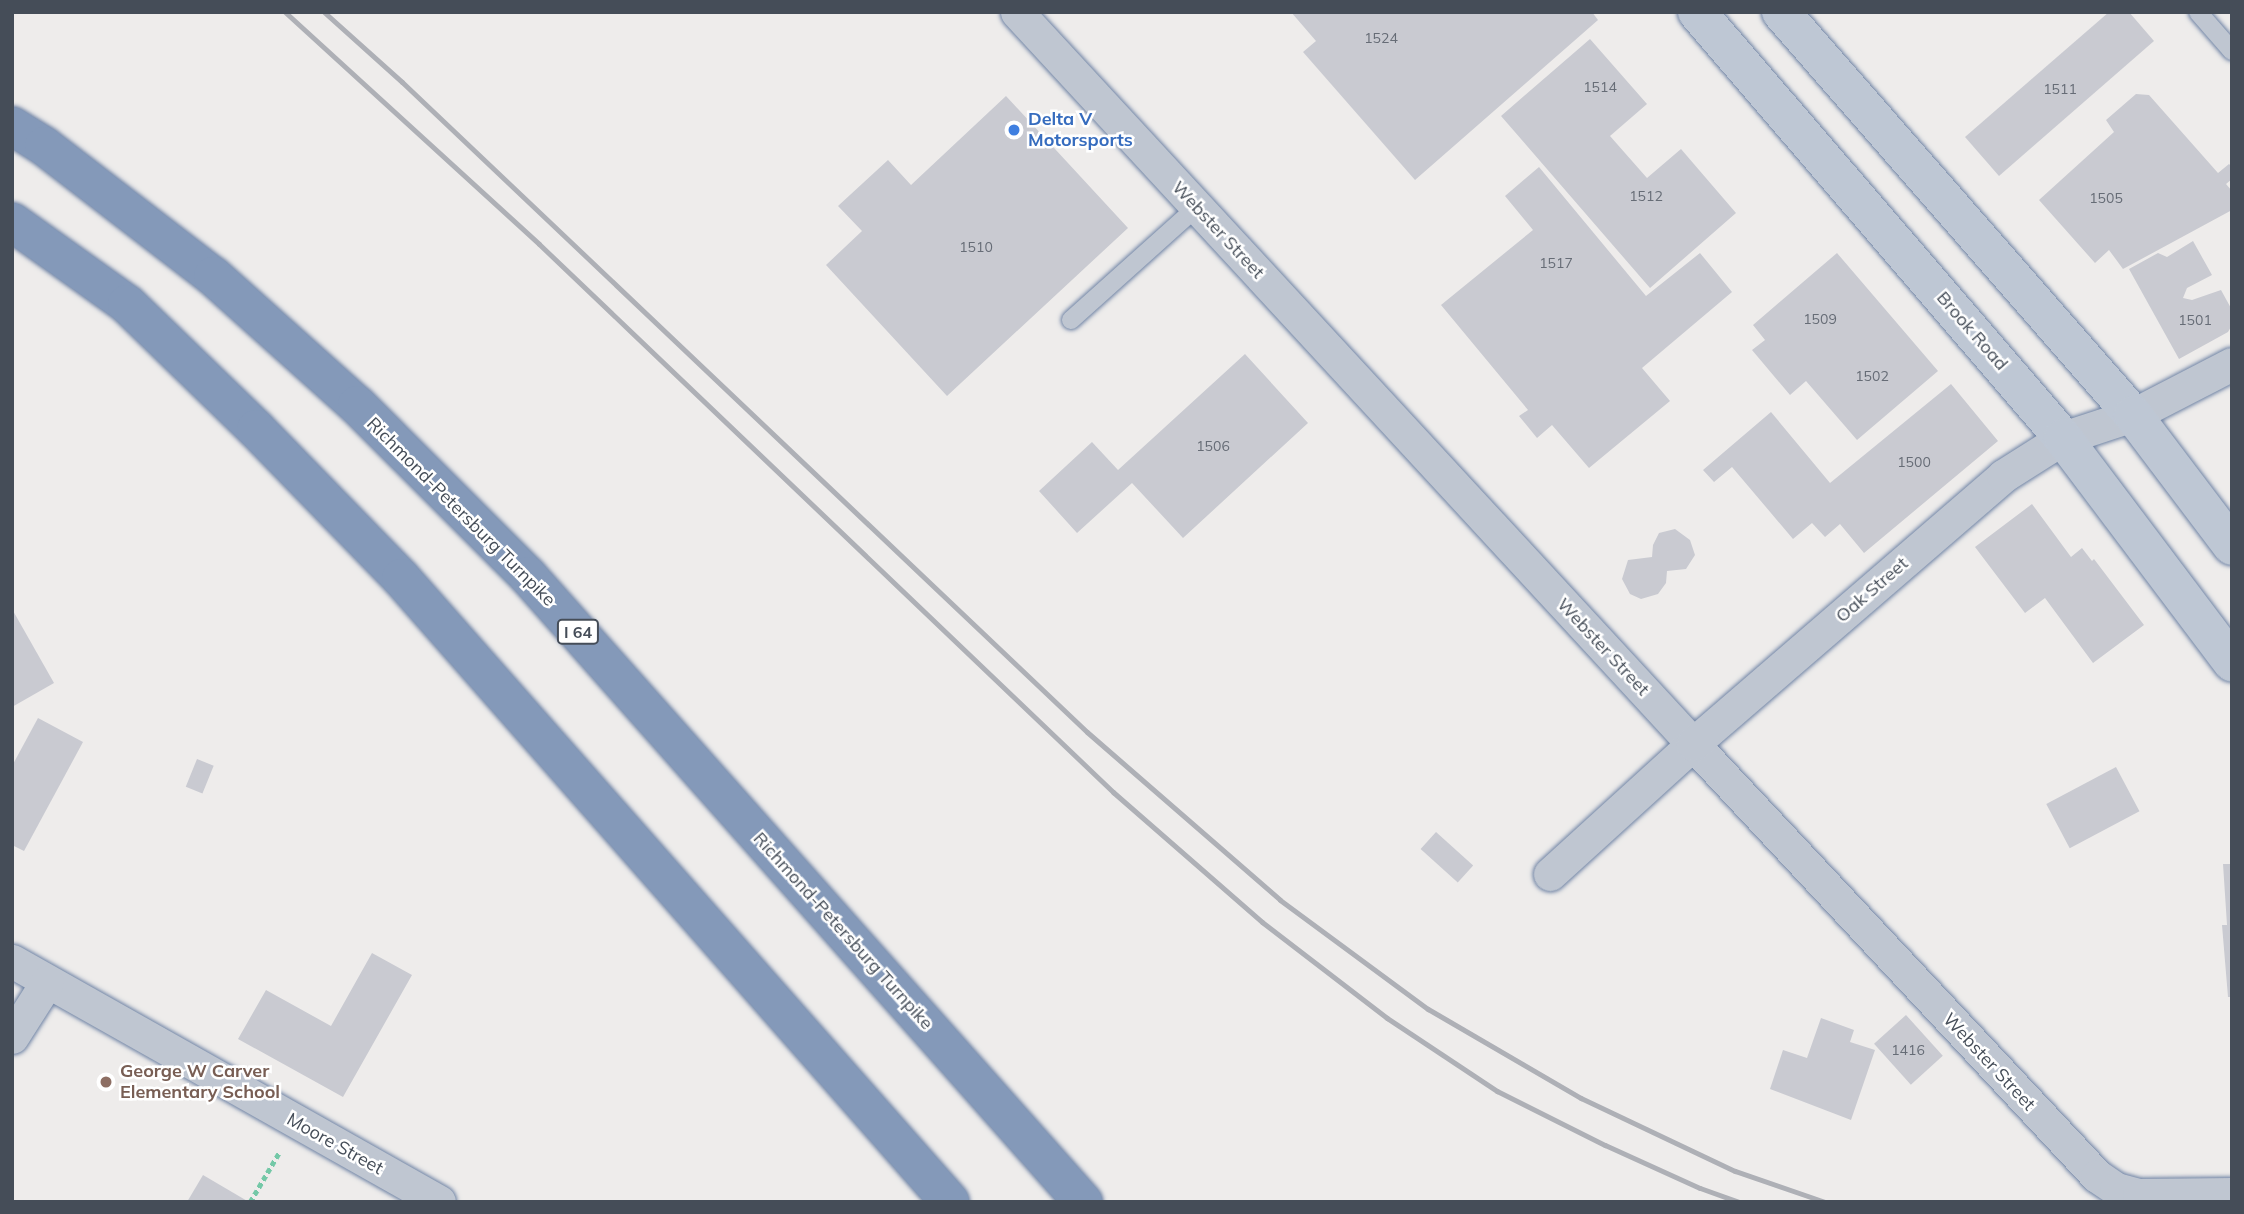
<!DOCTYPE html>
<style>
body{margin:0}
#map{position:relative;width:2244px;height:1214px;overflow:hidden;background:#eeeceb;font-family:Mulish,sans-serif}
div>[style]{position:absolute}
.building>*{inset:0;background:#c9cad1;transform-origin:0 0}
.path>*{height:4.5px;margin-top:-2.25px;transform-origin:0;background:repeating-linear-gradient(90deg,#74c8a7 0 5px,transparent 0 8.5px)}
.roads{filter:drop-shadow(0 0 2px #7084a5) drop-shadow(0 0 2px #7084a5)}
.service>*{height:18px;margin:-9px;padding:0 9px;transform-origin:9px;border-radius:9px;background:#bfc6d1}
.minor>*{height:33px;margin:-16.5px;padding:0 16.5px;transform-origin:16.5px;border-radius:16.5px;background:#bfc6d1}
.secondary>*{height:38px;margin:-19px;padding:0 19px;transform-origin:19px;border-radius:19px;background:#bec7d4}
.motorway>*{height:38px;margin:-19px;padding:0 19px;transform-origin:19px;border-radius:19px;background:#8499b9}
.rail>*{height:5px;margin:-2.5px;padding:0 2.5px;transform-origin:2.5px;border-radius:2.5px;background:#aeb0b6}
.dots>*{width:19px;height:19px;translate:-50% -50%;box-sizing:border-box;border:4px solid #fff;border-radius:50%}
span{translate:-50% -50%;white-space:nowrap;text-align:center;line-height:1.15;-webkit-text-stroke:5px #fff;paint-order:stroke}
.number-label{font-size:14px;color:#666c76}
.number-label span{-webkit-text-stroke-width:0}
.shield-label span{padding:2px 5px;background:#fff;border:2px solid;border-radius:5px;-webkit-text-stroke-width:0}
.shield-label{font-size:16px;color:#454d58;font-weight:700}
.shop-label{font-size:18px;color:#366cbe;font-weight:700}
.left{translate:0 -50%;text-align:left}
.street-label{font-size:18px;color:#454d58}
.education-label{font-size:18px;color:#785e54;font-weight:700}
.frame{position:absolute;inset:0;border:14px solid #454d58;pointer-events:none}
</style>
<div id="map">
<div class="building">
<div style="clip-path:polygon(1291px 12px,1592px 12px,1598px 20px,1415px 180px,1303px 52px,1316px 41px)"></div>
<div style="clip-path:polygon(2109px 12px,2129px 12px,2154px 41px,1999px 176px,1965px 137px)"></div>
<div style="clip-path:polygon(1590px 39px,1647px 104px,1610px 136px,1647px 178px,1681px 149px,1736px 213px,1650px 288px,1501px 116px)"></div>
<div style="clip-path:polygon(2136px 94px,2149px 95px,2218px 173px,2229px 164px,2232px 167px,2232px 179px,2226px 184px,2232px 191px,2232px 210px,2123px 269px,2109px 250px,2095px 263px,2039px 200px,2114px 132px,2106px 120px)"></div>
<div style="clip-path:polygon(1006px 96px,1128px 228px,947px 396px,826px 265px,862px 231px,838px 206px,888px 160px,911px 185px)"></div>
<div style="clip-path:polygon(1539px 167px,1646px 296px,1700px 253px,1732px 292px,1642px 368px,1670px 401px,1589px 468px,1552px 425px,1537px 438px,1519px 416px,1528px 410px,1441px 305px,1533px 230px,1505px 196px)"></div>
<div style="clip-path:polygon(2193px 241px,2212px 275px,2187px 288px,2183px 298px,2192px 300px,2221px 290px,2232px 310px,2232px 325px,2228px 332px,2179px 359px,2129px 269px,2158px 253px,2167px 257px)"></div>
<div style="clip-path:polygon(1837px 253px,1938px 371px,1857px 440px,1806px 381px,1790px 395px,1752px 350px,1765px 340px,1753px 325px)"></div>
<div style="clip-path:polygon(1245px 354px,1308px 423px,1183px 538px,1132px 483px,1077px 533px,1039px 491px,1092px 442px,1118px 470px)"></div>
<div style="clip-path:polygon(1951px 384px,1998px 441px,1864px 553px,1840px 524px,1825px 537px,1812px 523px,1793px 539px,1732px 467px,1714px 482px,1703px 470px,1771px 412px,1830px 483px)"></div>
<div style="clip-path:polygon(2032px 504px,2071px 557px,2082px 548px,2092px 561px,2094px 559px,2144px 625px,2093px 663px,2045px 598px,2025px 613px,1975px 547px)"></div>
<div style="clip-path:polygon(1675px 529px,1690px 540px,1695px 555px,1686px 569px,1667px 571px,1666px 583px,1658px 594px,1641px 599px,1630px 594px,1622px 579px,1628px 560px,1652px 557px,1653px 545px,1659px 533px)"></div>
<div style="clip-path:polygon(12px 609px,54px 683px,12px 707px)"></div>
<div style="clip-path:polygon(38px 718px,83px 742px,24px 851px,12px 845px,12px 766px)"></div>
<div style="left:197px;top:759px;width:18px;height:30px;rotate:22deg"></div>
<div style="left:2116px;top:767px;width:50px;height:79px;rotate:62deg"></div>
<div style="left:1436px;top:832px;width:50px;height:23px;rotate:42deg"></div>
<div style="clip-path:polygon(2223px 864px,2232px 864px,2232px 997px,2228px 997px,2222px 925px,2227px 925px)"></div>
<div style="clip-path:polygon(372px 953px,412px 975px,343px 1097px,238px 1039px,266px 990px,331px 1026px)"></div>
<div style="left:1906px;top:1015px;width:55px;height:43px;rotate:48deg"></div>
<div style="clip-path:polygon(1821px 1018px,1854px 1030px,1850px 1042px,1875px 1050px,1851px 1120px,1770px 1089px,1783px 1050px,1807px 1058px)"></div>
<div style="clip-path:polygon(203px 1175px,249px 1202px,187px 1202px)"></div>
</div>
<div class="path">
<div style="left:250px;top:1202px;width:59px;rotate:-59.5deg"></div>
</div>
<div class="roads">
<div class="service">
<div style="left:2198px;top:12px;width:52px;rotate:48.9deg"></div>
<div style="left:1071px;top:320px;width:169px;rotate:-41.9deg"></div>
</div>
<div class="minor">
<div style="left:1017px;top:12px;width:996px;rotate:47.28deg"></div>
<div style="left:1693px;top:744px;width:591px;rotate:46.92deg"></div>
<div style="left:2097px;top:1176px;width:23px;rotate:34deg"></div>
<div style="left:2116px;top:1189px;width:24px;rotate:15deg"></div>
<div style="left:2139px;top:1195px;width:93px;rotate:-0.6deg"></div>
<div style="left:1550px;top:874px;width:193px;rotate:-42.3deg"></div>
<div style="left:1693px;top:744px;width:410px;rotate:-40.8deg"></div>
<div style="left:2003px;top:476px;width:71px;rotate:-32.3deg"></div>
<div style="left:2063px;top:438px;width:74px;rotate:-18.2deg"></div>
<div style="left:2133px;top:415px;width:111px;rotate:-27.3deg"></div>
<div style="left:12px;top:961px;width:490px;rotate:29.4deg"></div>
<div style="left:12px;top:1037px;width:65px;rotate:-57.5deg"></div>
</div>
<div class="secondary">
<div style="left:1697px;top:12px;width:562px;rotate:49.33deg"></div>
<div style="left:2063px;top:438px;width:281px;rotate:53deg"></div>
<div style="left:1781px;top:12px;width:535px;rotate:48.86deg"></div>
<div style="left:2133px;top:415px;width:164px;rotate:52.9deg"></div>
</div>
<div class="motorway">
<div style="left:12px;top:126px;width:38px;rotate:32deg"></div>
<div style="left:44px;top:146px;width:213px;rotate:37.6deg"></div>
<div style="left:213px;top:276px;width:193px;rotate:41.9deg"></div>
<div style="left:357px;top:405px;width:242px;rotate:45deg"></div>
<div style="left:528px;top:576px;width:837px;rotate:48.44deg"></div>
<div style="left:12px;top:222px;width:141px;rotate:35.5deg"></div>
<div style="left:127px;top:304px;width:180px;rotate:44.1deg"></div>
<div style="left:256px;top:429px;width:208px;rotate:45.8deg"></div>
<div style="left:401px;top:578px;width:831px;rotate:48.66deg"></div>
</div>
</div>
<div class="rail">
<div style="left:285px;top:12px;width:344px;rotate:42.4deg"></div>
<div style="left:539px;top:244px;width:794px;rotate:43.67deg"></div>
<div style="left:1113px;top:792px;width:198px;rotate:41.1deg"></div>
<div style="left:1262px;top:922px;width:158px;rotate:37.5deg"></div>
<div style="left:1387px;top:1018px;width:132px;rotate:33.6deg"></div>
<div style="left:1497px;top:1091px;width:121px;rotate:26.6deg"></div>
<div style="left:1605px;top:1145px;width:104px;rotate:24.4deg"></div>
<div style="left:1700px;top:1188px;width:41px;rotate:19.7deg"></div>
<div style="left:324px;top:12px;width:105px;rotate:41.9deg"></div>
<div style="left:402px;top:82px;width:944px;rotate:43.5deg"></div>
<div style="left:1087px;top:732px;width:256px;rotate:41deg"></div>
<div style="left:1280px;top:900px;width:184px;rotate:36.4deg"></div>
<div style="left:1428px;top:1009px;width:177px;rotate:30.2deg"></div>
<div style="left:1581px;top:1098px;width:170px;rotate:25.4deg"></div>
<div style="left:1735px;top:1171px;width:95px;rotate:19deg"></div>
</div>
<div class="dots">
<div style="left:1014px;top:130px;background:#3f7fe0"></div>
<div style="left:106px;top:1082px;background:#8d6e63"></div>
</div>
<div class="number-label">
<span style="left:1381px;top:38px">1524</span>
<span style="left:1600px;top:87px">1514</span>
<span style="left:2060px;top:89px">1511</span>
<span style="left:1646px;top:196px">1512</span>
<span style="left:2106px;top:198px">1505</span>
<span style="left:976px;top:247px">1510</span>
<span style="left:1556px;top:263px">1517</span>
<span style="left:1820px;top:319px">1509</span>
<span style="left:2195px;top:320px">1501</span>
<span style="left:1872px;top:376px">1502</span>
<span style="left:1213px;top:446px">1506</span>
<span style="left:1914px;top:462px">1500</span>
<span style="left:1908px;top:1050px">1416</span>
</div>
<div class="shield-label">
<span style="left:578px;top:632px">I 64</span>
</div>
<div class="shop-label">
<span class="left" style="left:1028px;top:130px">Delta V<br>Motorsports</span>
</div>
<div class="street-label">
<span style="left:1218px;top:230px;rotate:47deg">Webster Street</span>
<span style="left:1972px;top:331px;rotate:49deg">Brook Road</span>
<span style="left:461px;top:512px;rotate:45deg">Richmond-Petersburg Turnpike</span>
<span style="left:1872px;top:590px;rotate:-41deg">Oak Street</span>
<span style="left:1603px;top:647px;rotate:47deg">Webster Street</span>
<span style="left:843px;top:931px;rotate:48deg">Richmond-Petersburg Turnpike</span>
<span style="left:1989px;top:1062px;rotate:47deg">Webster Street</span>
<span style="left:335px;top:1144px;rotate:29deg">Moore Street</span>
</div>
<div class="education-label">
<span class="left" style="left:120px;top:1082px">George W Carver<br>Elementary School</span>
</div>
<div class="frame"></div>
</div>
